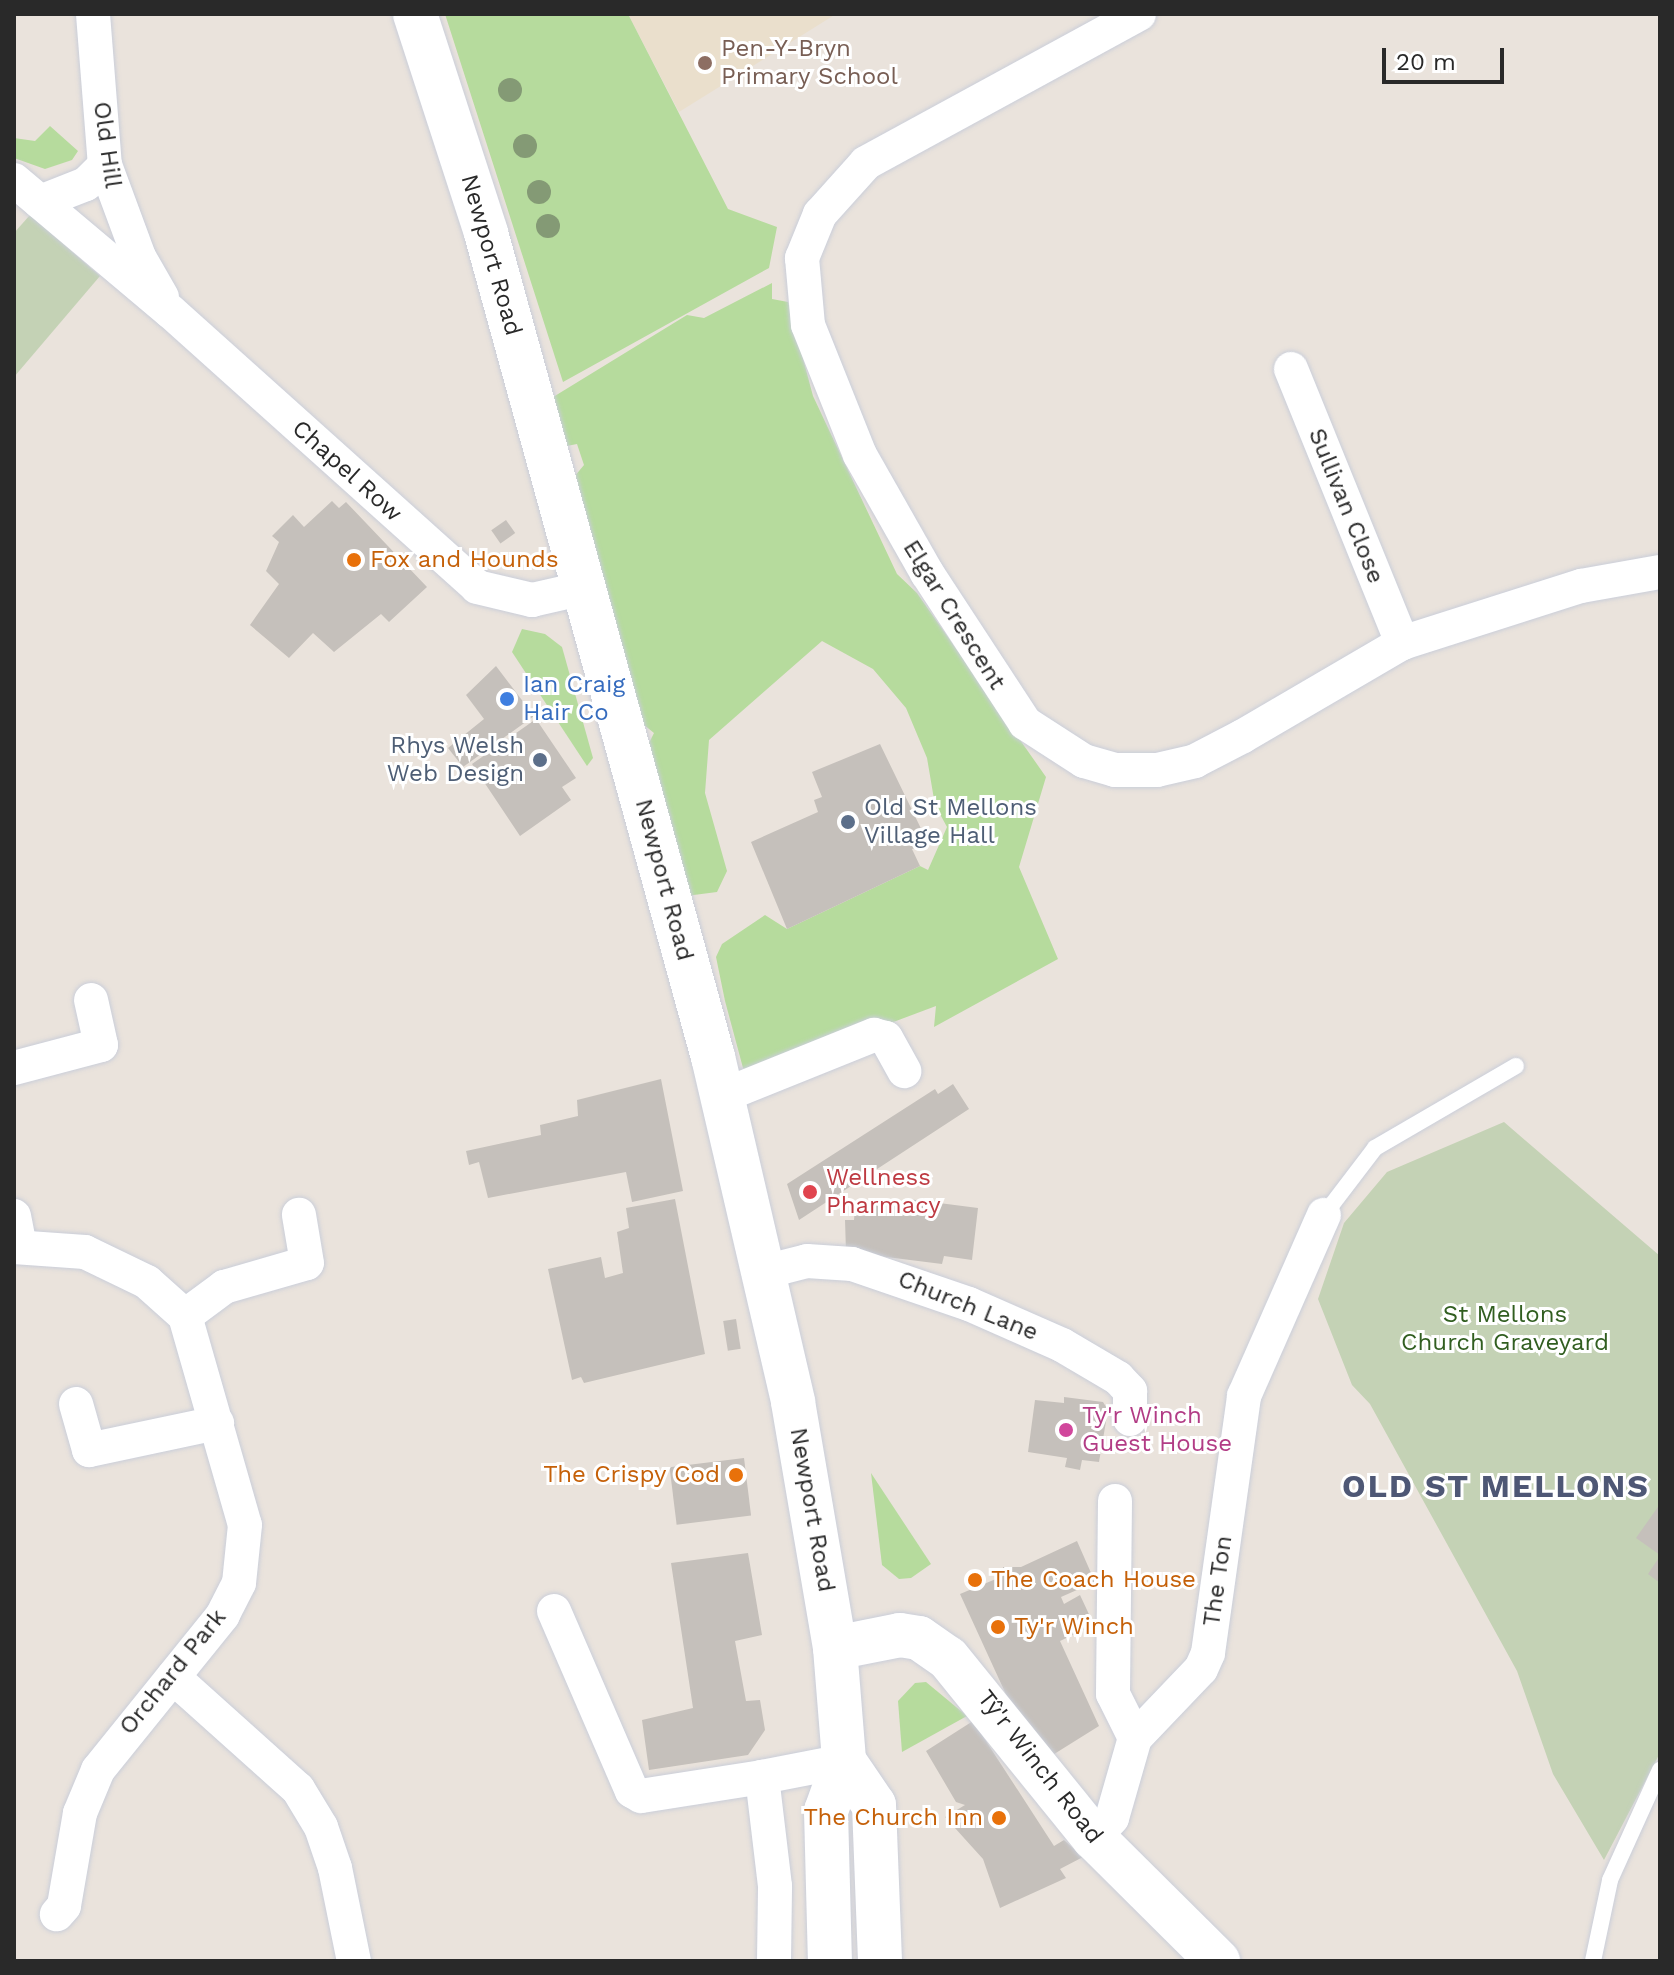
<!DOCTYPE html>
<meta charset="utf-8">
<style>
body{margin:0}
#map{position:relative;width:1674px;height:1975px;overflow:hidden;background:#eae3dc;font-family:"Work Sans",sans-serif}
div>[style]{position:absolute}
.education>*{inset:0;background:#eadfcc}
.green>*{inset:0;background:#b6db9d}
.cemetery>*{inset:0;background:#c4d2b5}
.building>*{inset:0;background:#c5c0bb;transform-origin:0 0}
.roads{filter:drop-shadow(0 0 2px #caced9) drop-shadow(0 0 2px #caced9)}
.lane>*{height:16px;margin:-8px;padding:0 8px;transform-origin:8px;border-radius:8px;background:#fff}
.street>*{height:34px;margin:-17px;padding:0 17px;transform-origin:17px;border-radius:17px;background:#fff}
.secondary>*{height:44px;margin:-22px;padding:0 22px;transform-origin:22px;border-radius:22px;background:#fff}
.trees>*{width:24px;height:24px;margin:-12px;border-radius:50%;background:#849a75}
.dots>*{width:22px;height:22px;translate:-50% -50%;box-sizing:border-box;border:4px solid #fff;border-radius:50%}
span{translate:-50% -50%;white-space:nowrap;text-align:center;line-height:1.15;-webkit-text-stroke:6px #fff;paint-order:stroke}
.education-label{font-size:24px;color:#785e54}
.left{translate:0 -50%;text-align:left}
.street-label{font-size:24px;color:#292929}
.food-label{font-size:24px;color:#c56008}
.right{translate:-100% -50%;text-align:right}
.shop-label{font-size:24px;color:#366cbe}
.service-label{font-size:24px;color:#4e5e75}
.health-label{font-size:24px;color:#be3a42}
.park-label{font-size:24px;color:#315e20}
.hotel-label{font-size:24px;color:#b23c85}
.district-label{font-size:32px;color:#4e5775;font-weight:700;letter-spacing:2px}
.frame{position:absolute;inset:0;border:16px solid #292929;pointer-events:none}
.scale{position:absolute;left:1382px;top:48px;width:122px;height:36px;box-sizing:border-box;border:4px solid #292929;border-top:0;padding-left:10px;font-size:24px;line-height:28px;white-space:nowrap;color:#292929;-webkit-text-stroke:6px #fff;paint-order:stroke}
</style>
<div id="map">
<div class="education">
<div style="clip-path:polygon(628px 14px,836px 14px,679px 112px)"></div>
</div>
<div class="green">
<div style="clip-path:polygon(445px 14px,628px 14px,728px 209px,777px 227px,769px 268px,563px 382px)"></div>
<div style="clip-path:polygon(50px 126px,78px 151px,72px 160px,45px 169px,14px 158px,14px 138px,35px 141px)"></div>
<div style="clip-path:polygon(772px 283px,772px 299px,788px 302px,813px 396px,897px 574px,917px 593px,1046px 777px,1019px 867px,1058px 959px,934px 1027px,936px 1006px,752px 1075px,743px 1068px,725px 1001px,716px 957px,722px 944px,765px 915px,787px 929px,920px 866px,928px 870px,947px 827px,935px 805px,927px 758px,906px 708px,873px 669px,822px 641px,709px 740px,705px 793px,727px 871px,717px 892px,686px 896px,644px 753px,654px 733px,628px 712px,574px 477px,584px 465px,577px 444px,551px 449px,545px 402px,687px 315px,704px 318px)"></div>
<div style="clip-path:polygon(522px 629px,545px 634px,562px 647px,593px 758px,587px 766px,512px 652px)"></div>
<div style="clip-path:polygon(871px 1473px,931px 1564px,911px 1578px,899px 1579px,882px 1565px)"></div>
<div style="clip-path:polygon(926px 1682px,967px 1716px,902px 1752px,898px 1701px,915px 1683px)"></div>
</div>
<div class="cemetery">
<div style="clip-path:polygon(30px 215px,100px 276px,14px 377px,14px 233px)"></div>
<div style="clip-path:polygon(1504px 1122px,1660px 1256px,1660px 1753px,1604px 1860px,1553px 1774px,1517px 1671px,1370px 1404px,1352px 1385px,1318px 1299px,1344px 1223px,1387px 1172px)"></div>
</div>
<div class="building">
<div style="clip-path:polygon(332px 501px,339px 508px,346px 502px,427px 587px,389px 622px,381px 614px,334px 652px,313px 633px,289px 658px,250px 625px,279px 584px,266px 571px,279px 542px,272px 536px,293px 515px,304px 527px)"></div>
<div style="left:506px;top:520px;width:16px;height:18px;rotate:55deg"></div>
<div style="clip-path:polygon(496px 666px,534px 716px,463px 767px,448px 748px,484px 719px,466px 695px)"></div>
<div style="clip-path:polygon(536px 719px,576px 778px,562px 787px,571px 800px,520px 836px,472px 764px)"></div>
<div style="clip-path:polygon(880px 744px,928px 843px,912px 849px,920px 866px,787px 929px,751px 842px,818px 812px,814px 800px,822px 797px,812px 772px)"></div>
<div style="clip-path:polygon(661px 1079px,683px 1191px,632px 1202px,626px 1172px,488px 1198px,479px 1162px,469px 1165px,466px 1151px,541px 1135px,540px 1125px,578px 1116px,577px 1100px)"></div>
<div style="clip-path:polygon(953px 1084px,969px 1109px,799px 1220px,787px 1184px,935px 1089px,938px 1094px)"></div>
<div style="clip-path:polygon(675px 1199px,705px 1354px,584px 1383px,581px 1377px,572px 1380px,548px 1269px,601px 1257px,605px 1278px,623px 1273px,617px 1232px,629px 1228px,626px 1208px)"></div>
<div style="clip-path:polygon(908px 1199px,978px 1208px,972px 1260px,944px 1256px,942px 1264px,846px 1252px,845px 1220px,854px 1220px,855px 1208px,867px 1210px,869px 1202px,905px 1207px)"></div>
<div style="left:736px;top:1319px;width:30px;height:13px;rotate:81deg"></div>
<div style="clip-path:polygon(1064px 1397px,1103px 1402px,1108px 1410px,1099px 1462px,1082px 1460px,1080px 1470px,1065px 1467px,1067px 1458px,1028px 1452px,1035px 1400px,1064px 1403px)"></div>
<div style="left:744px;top:1458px;width:58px;height:75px;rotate:83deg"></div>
<div style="clip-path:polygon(1660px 1504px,1660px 1555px,1636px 1538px)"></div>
<div style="clip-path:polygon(1077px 1541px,1095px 1582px,1061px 1597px,1064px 1604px,1080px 1595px,1094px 1625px,1060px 1641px,1099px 1726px,1051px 1756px,1009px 1701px,960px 1594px,1003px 1576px,1003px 1567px,1021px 1567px)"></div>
<div style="clip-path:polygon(748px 1553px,762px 1635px,735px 1641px,746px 1701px,760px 1700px,765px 1730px,748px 1755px,649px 1770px,642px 1720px,693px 1708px,671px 1563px)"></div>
<div style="clip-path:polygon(1660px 1556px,1660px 1583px,1648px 1574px)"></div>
<div style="clip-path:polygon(973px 1721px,1054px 1846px,1064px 1840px,1083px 1857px,1060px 1869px,1066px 1878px,1000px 1908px,983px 1859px,945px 1817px,965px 1805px,956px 1802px,926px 1751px)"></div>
</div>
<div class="roads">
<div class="lane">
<div style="left:1324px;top:1215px;width:84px;rotate:-52.7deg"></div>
<div style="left:1375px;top:1148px;width:163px;rotate:-30.2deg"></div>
<div style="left:1593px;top:1961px;width:83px;rotate:-78.1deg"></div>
<div style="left:1610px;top:1880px;width:121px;rotate:-65.6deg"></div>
</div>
<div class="street">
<div style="left:93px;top:14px;width:151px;rotate:85.5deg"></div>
<div style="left:105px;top:165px;width:98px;rotate:69.7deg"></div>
<div style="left:139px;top:257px;width:46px;rotate:60.1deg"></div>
<div style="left:1139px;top:14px;width:311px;rotate:151.4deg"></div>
<div style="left:866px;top:163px;width:69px;rotate:132deg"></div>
<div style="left:820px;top:214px;width:48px;rotate:112.2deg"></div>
<div style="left:802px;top:258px;width:67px;rotate:84.9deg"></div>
<div style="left:808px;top:325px;width:140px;rotate:68.2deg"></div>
<div style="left:860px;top:455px;width:136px;rotate:60.4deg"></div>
<div style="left:927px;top:573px;width:179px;rotate:56.8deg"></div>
<div style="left:1025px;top:723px;width:70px;rotate:32.8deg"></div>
<div style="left:1084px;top:761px;width:32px;rotate:16deg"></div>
<div style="left:1115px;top:770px;width:42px"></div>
<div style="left:1157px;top:770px;width:39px;rotate:-13deg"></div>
<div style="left:1195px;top:761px;width:54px;rotate:-27.5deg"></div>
<div style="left:1243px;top:736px;width:184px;rotate:-30.3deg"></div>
<div style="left:1402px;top:643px;width:188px;rotate:-17.7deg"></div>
<div style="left:1581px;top:586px;width:80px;rotate:-10deg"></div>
<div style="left:14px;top:180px;width:205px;rotate:40.1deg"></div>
<div style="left:171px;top:312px;width:411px;rotate:41.9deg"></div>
<div style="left:477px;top:587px;width:57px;rotate:13.3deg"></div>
<div style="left:532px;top:600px;width:54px;rotate:-12.8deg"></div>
<div style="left:40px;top:202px;width:49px;rotate:-21.4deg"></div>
<div style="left:86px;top:184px;width:27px;rotate:-45deg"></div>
<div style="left:1291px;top:369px;width:296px;rotate:67.9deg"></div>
<div style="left:14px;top:1068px;width:90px;rotate:-14.8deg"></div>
<div style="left:101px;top:1045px;width:46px;rotate:-102.5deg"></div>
<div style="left:722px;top:1096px;width:164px;rotate:-21.9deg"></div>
<div style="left:874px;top:1035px;width:12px;rotate:14deg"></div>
<div style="left:886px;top:1038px;width:38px;rotate:61deg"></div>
<div style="left:14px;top:1216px;width:31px;rotate:79deg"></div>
<div style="left:14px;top:1247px;width:71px;rotate:4deg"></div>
<div style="left:85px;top:1252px;width:69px;rotate:25.8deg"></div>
<div style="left:147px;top:1282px;width:51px;rotate:41.8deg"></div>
<div style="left:185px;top:1316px;width:217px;rotate:74deg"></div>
<div style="left:245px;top:1525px;width:58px;rotate:95.9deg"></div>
<div style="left:239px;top:1583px;width:36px;rotate:117deg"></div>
<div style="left:223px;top:1615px;width:199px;rotate:128.9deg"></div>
<div style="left:98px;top:1770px;width:47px;rotate:112.7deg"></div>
<div style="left:80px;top:1813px;width:94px;rotate:99.8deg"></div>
<div style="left:64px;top:1906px;width:11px;rotate:131deg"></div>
<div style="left:764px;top:1272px;width:44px;rotate:-14.3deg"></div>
<div style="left:807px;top:1261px;width:45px;rotate:3.8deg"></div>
<div style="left:852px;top:1264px;width:124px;rotate:18.9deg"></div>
<div style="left:969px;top:1304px;width:102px;rotate:23.8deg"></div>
<div style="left:1062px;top:1345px;width:65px;rotate:30.5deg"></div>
<div style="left:1118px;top:1378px;width:18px;rotate:47deg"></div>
<div style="left:1130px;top:1391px;width:28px;rotate:90deg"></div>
<div style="left:185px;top:1316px;width:49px;rotate:-36.6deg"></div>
<div style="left:224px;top:1287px;width:86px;rotate:-16.1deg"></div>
<div style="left:307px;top:1263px;width:49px;rotate:-99.5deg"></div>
<div style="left:76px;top:1404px;width:48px;rotate:74.2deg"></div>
<div style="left:89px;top:1450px;width:131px;rotate:-11.9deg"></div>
<div style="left:1115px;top:1501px;width:193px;rotate:90.6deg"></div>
<div style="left:1113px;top:1694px;width:49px;rotate:63.4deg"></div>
<div style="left:554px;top:1611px;width:196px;rotate:66.6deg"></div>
<div style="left:632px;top:1791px;width:10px;rotate:29deg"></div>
<div style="left:641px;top:1796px;width:122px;rotate:-8.9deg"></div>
<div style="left:173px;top:1677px;width:168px;rotate:41.9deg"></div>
<div style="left:298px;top:1789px;width:44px;rotate:58.8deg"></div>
<div style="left:321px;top:1827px;width:43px;rotate:71.1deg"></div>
<div style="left:335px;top:1868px;width:95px;rotate:78.5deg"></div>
<div style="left:1094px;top:1838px;width:27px;rotate:-48deg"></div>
<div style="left:1112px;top:1818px;width:83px;rotate:-74deg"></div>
<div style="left:1135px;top:1738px;width:95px;rotate:-46.3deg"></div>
<div style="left:1201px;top:1669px;width:17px;rotate:-66deg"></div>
<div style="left:1208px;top:1653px;width:260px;rotate:-82deg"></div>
<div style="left:1244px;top:1396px;width:198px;rotate:-66.2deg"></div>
<div style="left:774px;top:1961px;width:75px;rotate:-89.2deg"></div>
<div style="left:775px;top:1886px;width:110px;rotate:-96.8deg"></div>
<div style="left:762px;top:1777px;width:84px;rotate:-11deg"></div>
</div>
<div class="secondary">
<div style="left:415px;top:14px;width:230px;rotate:72deg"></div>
<div style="left:486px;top:233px;width:855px;rotate:74.6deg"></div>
<div style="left:713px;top:1057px;width:354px;rotate:76.9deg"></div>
<div style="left:793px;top:1402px;width:250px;rotate:80.3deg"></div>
<div style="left:835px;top:1648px;width:113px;rotate:85.4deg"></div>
<div style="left:844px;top:1761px;width:53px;rotate:109.8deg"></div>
<div style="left:826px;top:1811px;width:150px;rotate:88.5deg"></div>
<div style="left:835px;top:1648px;width:66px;rotate:-11.3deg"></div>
<div style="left:900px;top:1635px;width:19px;rotate:9deg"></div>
<div style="left:919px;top:1638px;width:35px;rotate:35deg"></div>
<div style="left:948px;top:1658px;width:232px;rotate:51deg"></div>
<div style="left:1094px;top:1838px;width:175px;rotate:44.8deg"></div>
<div style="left:844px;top:1761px;width:53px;rotate:55.7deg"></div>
<div style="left:874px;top:1805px;width:156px;rotate:87.8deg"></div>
</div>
</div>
<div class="trees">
<div style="left:510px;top:90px"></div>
<div style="left:525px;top:146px"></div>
<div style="left:539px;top:192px"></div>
<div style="left:548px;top:226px"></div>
</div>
<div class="dots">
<div style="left:705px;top:63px;background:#8d6e63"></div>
<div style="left:354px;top:560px;background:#e8710a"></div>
<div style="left:507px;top:699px;background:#3f7fe0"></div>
<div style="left:540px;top:760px;background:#5c6f8a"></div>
<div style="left:848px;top:822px;background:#5c6f8a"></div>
<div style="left:810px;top:1192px;background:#e0444e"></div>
<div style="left:1066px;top:1430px;background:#d1479c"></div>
<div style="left:736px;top:1475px;background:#e8710a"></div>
<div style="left:975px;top:1580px;background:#e8710a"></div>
<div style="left:998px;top:1627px;background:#e8710a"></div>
<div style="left:999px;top:1818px;background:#e8710a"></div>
</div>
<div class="education-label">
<span class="left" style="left:721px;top:63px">Pen-Y-Bryn<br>Primary School</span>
</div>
<div class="street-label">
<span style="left:107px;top:145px;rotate:82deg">Old Hill</span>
<span style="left:491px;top:255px;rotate:74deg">Newport Road</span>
<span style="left:347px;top:471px;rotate:42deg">Chapel Row</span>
<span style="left:1346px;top:506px;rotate:68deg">Sullivan Close</span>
<span style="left:954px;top:615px;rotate:58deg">Elgar Crescent</span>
<span style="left:664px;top:880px;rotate:75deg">Newport Road</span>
<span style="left:968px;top:1306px;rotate:22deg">Church Lane</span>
<span style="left:812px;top:1510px;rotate:80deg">Newport Road</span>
<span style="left:1218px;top:1581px;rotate:-82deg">The Ton</span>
<span style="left:173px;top:1672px;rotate:-51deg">Orchard Park</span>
<span style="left:1040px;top:1767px;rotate:52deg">Tŷ'r Winch Road</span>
</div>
<div class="food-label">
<span class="left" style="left:370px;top:560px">Fox and Hounds</span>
<span class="right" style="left:720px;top:1475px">The Crispy Cod</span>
<span class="left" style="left:991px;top:1580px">The Coach House</span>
<span class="left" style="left:1014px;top:1627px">Ty'r Winch</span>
<span class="right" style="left:983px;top:1818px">The Church Inn</span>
</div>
<div class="shop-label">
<span class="left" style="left:523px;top:699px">Ian Craig<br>Hair Co</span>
</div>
<div class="service-label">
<span class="right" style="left:524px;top:760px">Rhys Welsh<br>Web Design</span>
<span class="left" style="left:864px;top:822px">Old St Mellons<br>Village Hall</span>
</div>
<div class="health-label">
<span class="left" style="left:826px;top:1192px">Wellness<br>Pharmacy</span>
</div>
<div class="park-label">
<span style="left:1505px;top:1329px">St Mellons<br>Church Graveyard</span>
</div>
<div class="hotel-label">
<span class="left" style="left:1082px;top:1430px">Ty'r Winch<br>Guest House</span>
</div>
<div class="district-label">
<span style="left:1496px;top:1486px">OLD ST MELLONS</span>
</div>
<div class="frame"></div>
<div class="scale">20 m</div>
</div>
